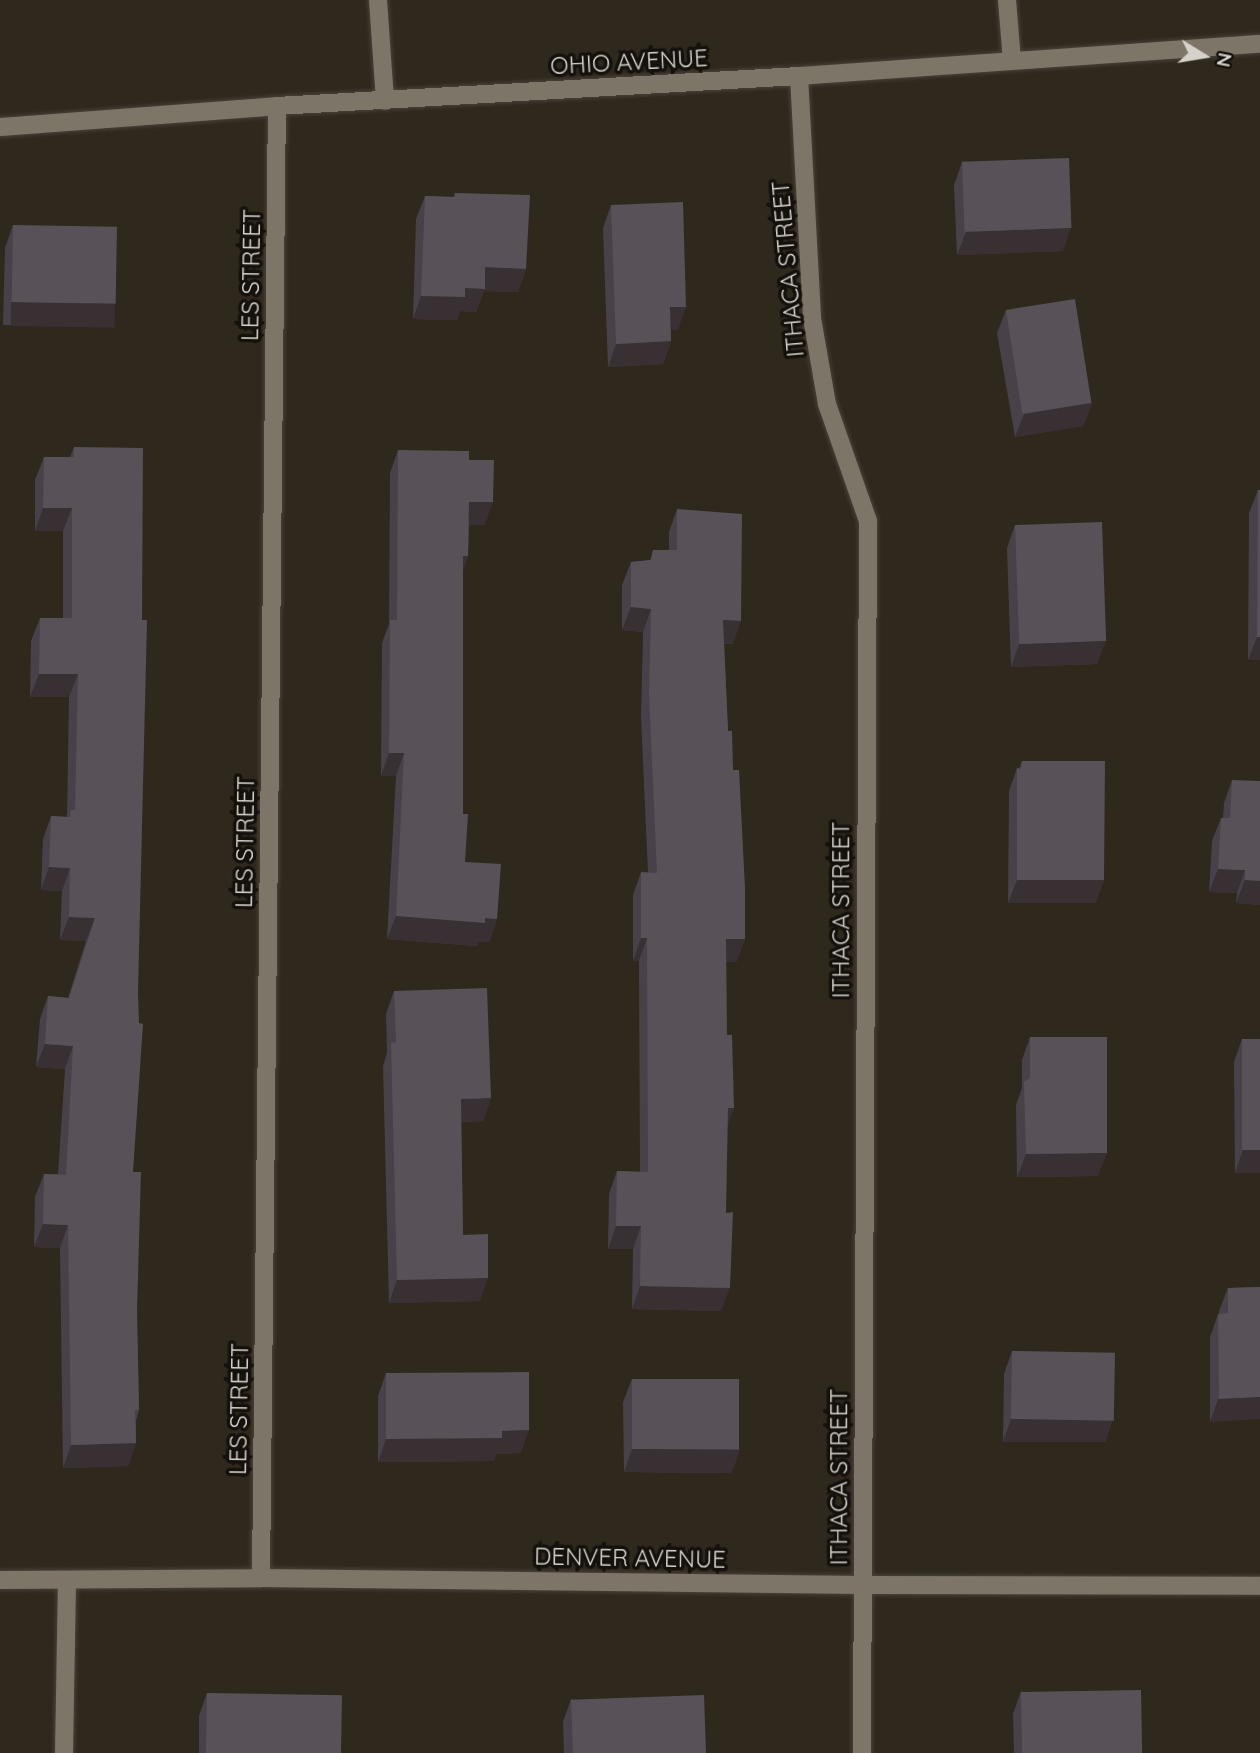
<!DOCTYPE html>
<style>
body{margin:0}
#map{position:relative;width:1260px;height:1753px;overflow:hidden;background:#2f281d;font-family:Quicksand,sans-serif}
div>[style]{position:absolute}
.roads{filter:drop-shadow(0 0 2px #49423a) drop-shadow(0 0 2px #49423a)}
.street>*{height:18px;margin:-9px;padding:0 9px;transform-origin:9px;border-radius:9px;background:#7e7569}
.wall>*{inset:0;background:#49414a}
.shaded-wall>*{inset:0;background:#383032;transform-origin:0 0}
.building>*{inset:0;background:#585158;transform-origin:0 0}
span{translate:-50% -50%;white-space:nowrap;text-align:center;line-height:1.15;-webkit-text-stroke:7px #14110c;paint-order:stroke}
.street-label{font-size:24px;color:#d6d2cb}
.north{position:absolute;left:1169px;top:21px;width:70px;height:70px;-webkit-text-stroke:5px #14110c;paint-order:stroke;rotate:101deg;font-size:19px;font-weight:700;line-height:28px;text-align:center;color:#d6d2cb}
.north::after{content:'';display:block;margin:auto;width:24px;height:32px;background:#d6d2cb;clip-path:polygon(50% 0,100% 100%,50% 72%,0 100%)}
</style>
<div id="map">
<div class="roads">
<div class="street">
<div style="left:378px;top:0;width:101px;rotate:86deg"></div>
<div style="left:1007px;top:0;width:61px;rotate:85.3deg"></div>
<div style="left:799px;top:76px;width:242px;rotate:86.9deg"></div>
<div style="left:812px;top:318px;width:87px;rotate:80.1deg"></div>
<div style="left:827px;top:404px;width:124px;rotate:70.7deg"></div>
<div style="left:868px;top:521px;width:1232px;rotate:90.28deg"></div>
<div style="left:0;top:127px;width:278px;rotate:-4.3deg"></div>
<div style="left:277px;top:106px;width:523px;rotate:-3.29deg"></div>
<div style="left:799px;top:76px;width:462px;rotate:-4deg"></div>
<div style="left:261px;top:1578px;width:1472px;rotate:-89.38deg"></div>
<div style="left:0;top:1580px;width:261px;rotate:-0.4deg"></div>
<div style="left:261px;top:1578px;width:602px;rotate:0.67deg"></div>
<div style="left:863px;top:1585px;width:397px;rotate:0.1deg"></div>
<div style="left:64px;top:1753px;width:172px;rotate:-89deg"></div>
</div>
</div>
<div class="wall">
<div style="clip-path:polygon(962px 162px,1063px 251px,957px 255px,954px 185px)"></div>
<div style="clip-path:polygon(455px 193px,526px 269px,518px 292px,484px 291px,476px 312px,460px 311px,457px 320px,413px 319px,416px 219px,425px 196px,453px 197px)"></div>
<div style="clip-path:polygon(611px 205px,678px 330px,671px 330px,671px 341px,663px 364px,608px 367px,603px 228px)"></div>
<div style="clip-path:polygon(13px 225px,107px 326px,3px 325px,5px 248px)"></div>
<div style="clip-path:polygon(1006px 310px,1092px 403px,1083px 426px,1015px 437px,997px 333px)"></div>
<div style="clip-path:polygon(74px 447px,133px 1172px,139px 1410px,136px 1421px,136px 1443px,128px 1466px,63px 1468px,60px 1248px,34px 1247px,35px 1197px,44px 1174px,58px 1174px,65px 1069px,36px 1067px,40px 1019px,48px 996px,68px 998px,86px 941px,60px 940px,62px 891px,41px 890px,43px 839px,51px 816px,67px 817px,69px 697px,30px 697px,31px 641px,40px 618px,63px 618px,63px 531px,35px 531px,35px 480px,44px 457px,70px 457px)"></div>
<div style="clip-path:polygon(398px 450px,469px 460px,485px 525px,469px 525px,468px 556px,463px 570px,463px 814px,465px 862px,497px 919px,489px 942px,479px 941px,477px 946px,387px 939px,396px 776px,381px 776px,382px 643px,389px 624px,390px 473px)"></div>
<div style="clip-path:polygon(1258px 490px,1260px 490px,1260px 660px,1248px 660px,1249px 513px)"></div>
<div style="clip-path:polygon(677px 509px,733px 644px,724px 644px,728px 731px,733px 770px,745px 939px,736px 962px,726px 962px,727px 1128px,721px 1311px,632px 1309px,633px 1249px,608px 1249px,609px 1194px,617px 1171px,640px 1172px,639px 961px,633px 961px,633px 895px,641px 872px,648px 873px,641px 717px,643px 632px,622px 630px,622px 585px,631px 562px,650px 560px,653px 550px,669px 550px,669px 532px)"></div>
<div style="clip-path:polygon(1015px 525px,1097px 664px,1011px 667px,1007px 548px)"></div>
<div style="clip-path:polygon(1022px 761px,1104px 880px,1095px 903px,1008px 903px,1009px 791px,1017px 768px,1019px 769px)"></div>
<div style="clip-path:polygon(1232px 780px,1260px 905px,1236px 903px,1237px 893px,1209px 892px,1212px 841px,1221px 818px,1223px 818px,1224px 803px)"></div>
<div style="clip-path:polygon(394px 991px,491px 1098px,483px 1121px,461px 1122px,463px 1235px,480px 1301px,389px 1303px,383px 1066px,387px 1053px,386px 1014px)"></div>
<div style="clip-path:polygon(1030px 1037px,1098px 1176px,1017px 1177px,1016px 1105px,1022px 1088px,1022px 1060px)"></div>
<div style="clip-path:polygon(1242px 1039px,1260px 1173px,1235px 1173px,1234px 1062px)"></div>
<div style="clip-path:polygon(1260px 1287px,1210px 1422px,1210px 1337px,1218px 1314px,1219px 1314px,1219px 1311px,1228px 1288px)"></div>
<div style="clip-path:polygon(1012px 1351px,1113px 1419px,1105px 1442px,1003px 1442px,1004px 1374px)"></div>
<div style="clip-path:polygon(386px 1373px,521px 1453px,496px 1454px,494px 1461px,378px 1462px,378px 1396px)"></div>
<div style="clip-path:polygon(632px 1379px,740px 1450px,731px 1473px,624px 1472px,623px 1402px)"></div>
<div style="clip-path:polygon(1021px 1691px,1142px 1753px,1014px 1753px,1013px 1714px)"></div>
<div style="clip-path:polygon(207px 1693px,342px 1753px,199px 1753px,199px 1716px)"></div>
<div style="clip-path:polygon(571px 1699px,706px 1753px,564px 1753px,563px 1722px)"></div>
</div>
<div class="shaded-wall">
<div style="clip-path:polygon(1071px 228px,1063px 251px,957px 255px,966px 232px)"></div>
<div style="clip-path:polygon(485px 267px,526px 269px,518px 292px,484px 291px,476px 312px,460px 311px,457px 320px,413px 319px,421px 296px,465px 288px)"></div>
<div style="left:11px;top:302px;width:104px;height:24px;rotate:1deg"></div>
<div style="clip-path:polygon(670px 307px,686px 307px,678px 330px,661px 330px)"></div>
<div style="clip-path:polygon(671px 341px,663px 364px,608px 367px,616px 344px)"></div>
<div style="clip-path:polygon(1092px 403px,1083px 426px,1015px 437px,1024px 414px)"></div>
<div style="clip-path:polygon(469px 502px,493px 502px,485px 525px,461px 525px)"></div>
<div style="clip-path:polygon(43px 508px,72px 508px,63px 531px,35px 531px)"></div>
<div style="clip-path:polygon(463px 556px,468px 556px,460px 579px)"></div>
<div style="clip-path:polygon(631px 607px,651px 609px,643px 632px,622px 630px)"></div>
<div style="clip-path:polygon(723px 620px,741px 621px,733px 644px,715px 643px)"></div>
<div style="clip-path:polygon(1257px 637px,1260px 637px,1260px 660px,1248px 660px)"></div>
<div style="clip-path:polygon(1106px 641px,1097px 664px,1011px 667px,1019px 644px)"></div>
<div style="clip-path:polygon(39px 674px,78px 674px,69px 697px,30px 697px)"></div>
<div style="clip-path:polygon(389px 753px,404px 753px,396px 776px,381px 776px)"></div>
<div style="clip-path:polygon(49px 867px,70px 868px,62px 891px,41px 890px)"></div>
<div style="clip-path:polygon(1218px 869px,1245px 870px,1237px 893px,1209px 892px)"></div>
<div style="clip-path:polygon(1017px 880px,1104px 880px,1095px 903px,1008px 903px)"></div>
<div style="clip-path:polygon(1245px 880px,1260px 881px,1260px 905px,1236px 903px)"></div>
<div style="clip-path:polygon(396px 916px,485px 918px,497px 919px,489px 942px,479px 941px,477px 946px,387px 939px)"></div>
<div style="clip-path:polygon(69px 917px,95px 918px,86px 941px,60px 940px)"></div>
<div style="clip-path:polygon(641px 938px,647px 938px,639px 961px,633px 961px)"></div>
<div style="clip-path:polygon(726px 939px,745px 939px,736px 962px,718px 962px)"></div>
<div style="clip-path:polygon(45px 1044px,73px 1046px,65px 1069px,36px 1067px)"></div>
<div style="clip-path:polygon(491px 1098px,483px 1121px,453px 1122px,461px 1099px)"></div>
<div style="clip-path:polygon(728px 1108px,734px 1108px,726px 1131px)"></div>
<div style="clip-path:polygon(1243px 1150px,1260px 1150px,1260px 1173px,1235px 1173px)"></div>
<div style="clip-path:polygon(1107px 1153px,1098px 1176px,1017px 1177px,1026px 1154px)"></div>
<div style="clip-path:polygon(43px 1224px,68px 1225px,60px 1248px,34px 1247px)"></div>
<div style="clip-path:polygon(616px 1226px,641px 1226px,633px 1249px,608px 1249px)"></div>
<div style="clip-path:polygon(488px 1278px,480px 1301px,389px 1303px,397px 1280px)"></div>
<div style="clip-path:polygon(640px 1286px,730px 1288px,721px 1311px,632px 1309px)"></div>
<div style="clip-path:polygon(1260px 1397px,1260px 1419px,1210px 1422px,1219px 1399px)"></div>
<div style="clip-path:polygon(1011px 1419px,1113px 1419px,1105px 1442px,1003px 1442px)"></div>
<div style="clip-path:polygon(529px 1430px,521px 1453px,496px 1454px,494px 1461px,378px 1462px,386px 1439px,502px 1431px)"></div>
<div style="clip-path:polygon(136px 1443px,128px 1466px,63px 1468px,71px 1445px)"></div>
<div style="clip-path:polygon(632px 1449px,740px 1450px,731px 1473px,624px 1472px)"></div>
</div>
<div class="building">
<div style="left:1069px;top:158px;width:70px;height:107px;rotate:88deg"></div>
<div style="clip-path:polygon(455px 193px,530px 195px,526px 269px,485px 267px,485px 289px,465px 288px,465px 297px,421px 296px,425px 196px,455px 197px)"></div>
<div style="clip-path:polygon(683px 202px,686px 307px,670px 307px,671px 341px,616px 344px,611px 205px)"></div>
<div style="left:13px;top:225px;width:104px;height:77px;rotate:1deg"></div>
<div style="left:1075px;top:299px;width:105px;height:70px;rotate:81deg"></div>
<div style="clip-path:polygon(74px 447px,143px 448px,142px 620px,147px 620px,138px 992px,139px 1023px,143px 1024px,133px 1172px,141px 1172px,137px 1311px,139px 1410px,135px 1410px,136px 1443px,71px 1445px,68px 1225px,43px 1224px,44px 1174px,66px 1175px,73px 1046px,45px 1044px,48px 996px,69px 998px,95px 918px,69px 917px,70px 868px,49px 867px,51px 816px,70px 817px,71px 810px,75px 810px,78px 674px,39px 674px,40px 618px,72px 618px,72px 508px,43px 508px,44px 457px,74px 457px)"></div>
<div style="clip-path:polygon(398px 450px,469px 451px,469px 460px,494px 460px,493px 502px,469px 502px,468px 556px,463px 556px,463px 814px,468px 814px,465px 862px,501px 864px,497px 919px,485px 918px,485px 923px,396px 916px,404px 753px,389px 753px,390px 620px,397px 620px)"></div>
<div style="clip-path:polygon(1258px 490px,1260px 490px,1260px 637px,1257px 637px)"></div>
<div style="clip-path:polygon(677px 509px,742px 514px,741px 621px,723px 620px,728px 731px,732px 731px,733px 770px,739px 770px,745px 888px,745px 939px,726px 939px,727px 1035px,732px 1035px,734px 1108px,728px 1108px,726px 1213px,733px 1212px,730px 1288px,640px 1286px,641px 1226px,616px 1226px,617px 1171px,648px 1172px,647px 938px,641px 938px,641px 872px,657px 873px,649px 694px,651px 609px,631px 607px,631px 562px,651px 560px,653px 550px,677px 550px)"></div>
<div style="left:1102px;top:522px;width:119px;height:87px;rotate:88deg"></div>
<div style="clip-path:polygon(1022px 761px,1105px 761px,1104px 880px,1017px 880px,1017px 768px,1021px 769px)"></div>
<div style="clip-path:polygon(1232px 780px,1260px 781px,1260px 881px,1245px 880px,1245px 870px,1218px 869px,1221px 818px,1230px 818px)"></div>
<div style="clip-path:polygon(487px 988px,491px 1098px,461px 1099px,463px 1235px,488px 1234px,488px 1278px,397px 1280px,391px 1043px,396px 1042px,394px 991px)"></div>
<div style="clip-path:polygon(1030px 1037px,1107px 1037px,1107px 1153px,1026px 1154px,1024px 1082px,1030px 1078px)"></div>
<div style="left:1242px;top:1039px;width:18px;height:111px"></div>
<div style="clip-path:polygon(1260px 1287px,1260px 1397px,1219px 1399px,1218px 1314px,1228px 1313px,1228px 1288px)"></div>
<div style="left:1012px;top:1351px;width:103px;height:68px;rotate:1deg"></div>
<div style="clip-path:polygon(529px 1372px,529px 1430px,502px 1431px,502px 1438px,386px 1439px,386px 1373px)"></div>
<div style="left:632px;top:1379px;width:107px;height:70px"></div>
<div style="left:1141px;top:1690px;width:63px;height:120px;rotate:89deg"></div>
<div style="left:207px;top:1693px;width:135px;height:60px;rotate:1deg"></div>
<div style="left:704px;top:1695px;width:58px;height:133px;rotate:88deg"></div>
</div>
<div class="street-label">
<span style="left:629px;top:62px;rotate:-3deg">OHIO AVENUE</span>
<span style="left:788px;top:269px;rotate:-95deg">ITHACA STREET</span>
<span style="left:251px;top:275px;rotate:-89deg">LES STREET</span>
<span style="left:245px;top:842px;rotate:-89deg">LES STREET</span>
<span style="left:841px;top:910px;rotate:-90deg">ITHACA STREET</span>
<span style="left:239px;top:1409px;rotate:-89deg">LES STREET</span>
<span style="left:839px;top:1477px;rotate:-90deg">ITHACA STREET</span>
<span style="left:630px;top:1558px;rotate:1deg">DENVER AVENUE</span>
</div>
<div class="north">N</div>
</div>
